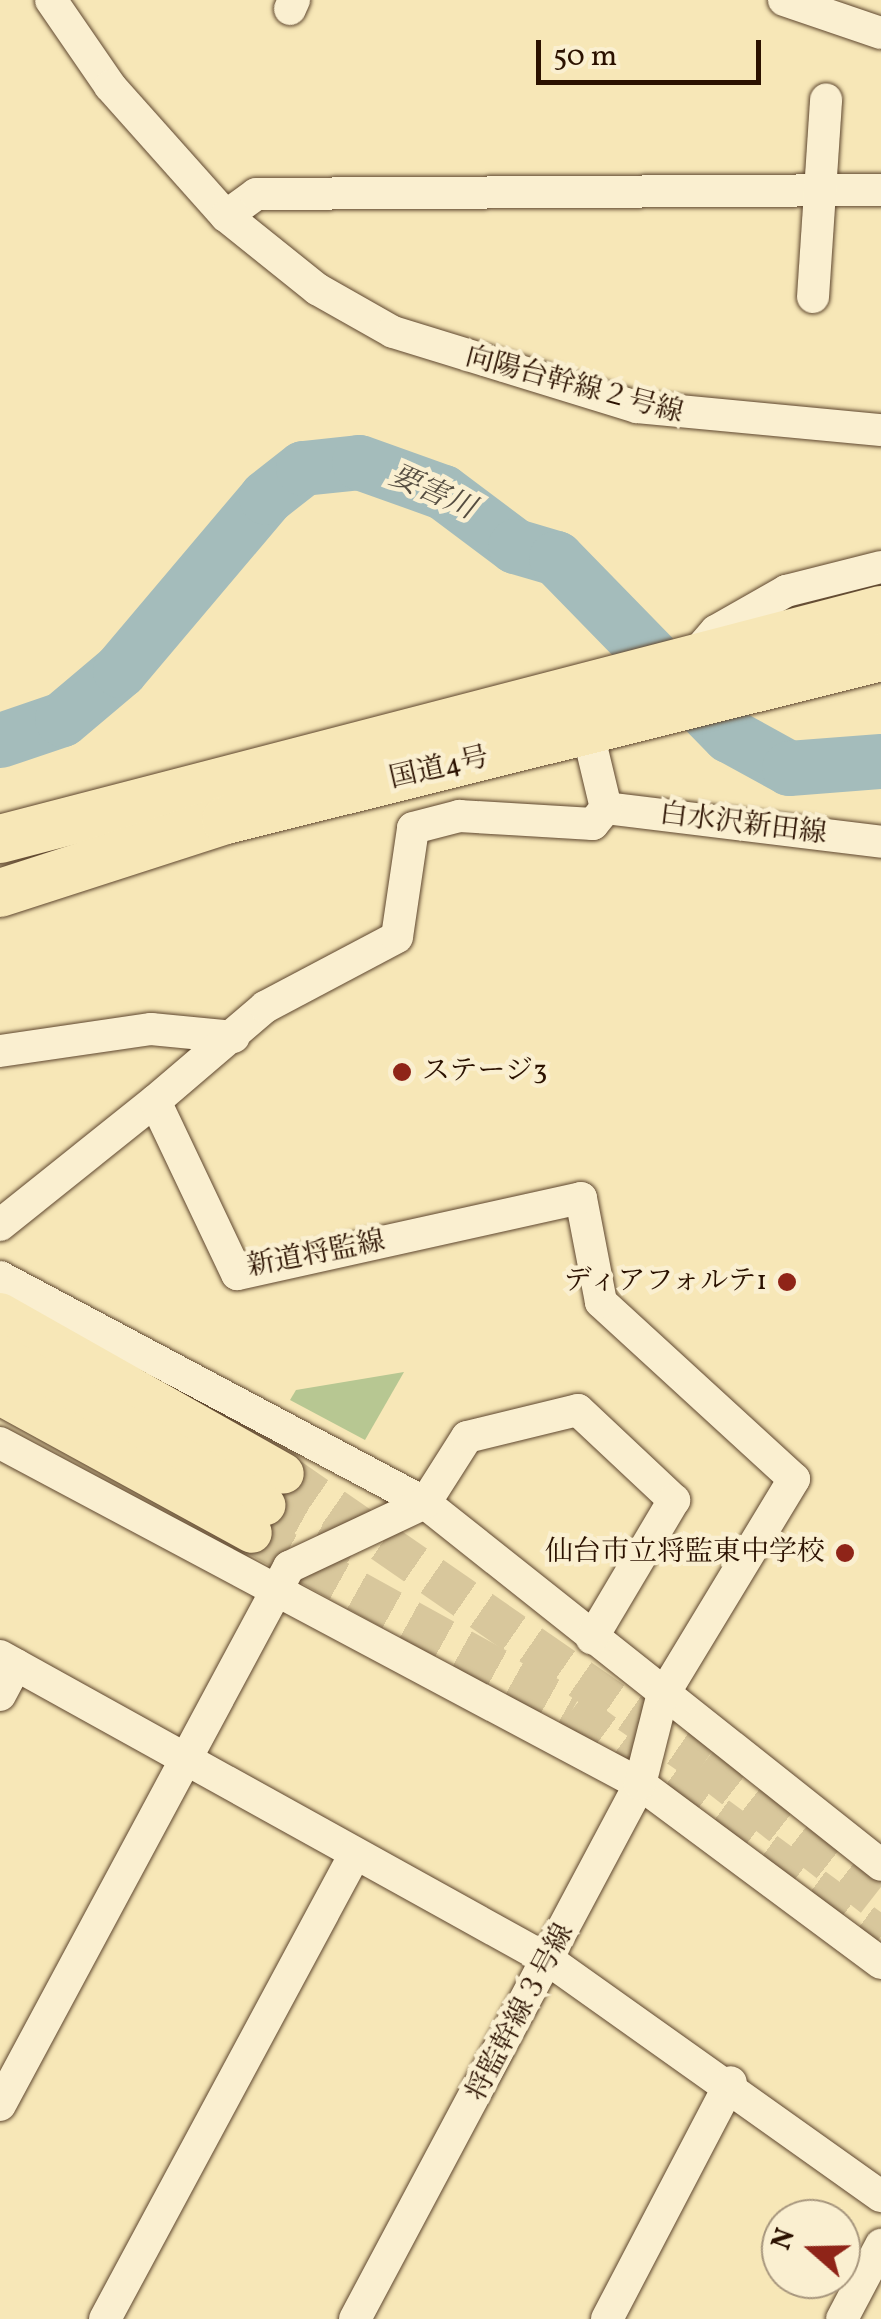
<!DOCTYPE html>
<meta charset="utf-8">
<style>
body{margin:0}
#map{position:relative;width:881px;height:2319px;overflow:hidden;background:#f7e7b7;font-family:Vollkorn,"Noto Serif JP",serif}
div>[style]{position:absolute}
.green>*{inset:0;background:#b7c792}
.river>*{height:55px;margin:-27.5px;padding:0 27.5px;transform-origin:27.5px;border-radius:27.5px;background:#a4bcbb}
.major-tunnel>*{height:40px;margin-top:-20px;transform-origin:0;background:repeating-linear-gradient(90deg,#d8c79c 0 40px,transparent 0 60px)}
.roads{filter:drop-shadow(0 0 2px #5e462e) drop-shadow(0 0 2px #5e462e)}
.minor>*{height:32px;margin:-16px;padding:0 16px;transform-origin:16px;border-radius:16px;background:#faefd0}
.major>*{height:40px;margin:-20px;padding:0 20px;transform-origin:20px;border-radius:20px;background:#f7e7b7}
.highway>*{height:48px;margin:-24px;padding:0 24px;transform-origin:24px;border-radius:24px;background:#f7e7b7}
.dots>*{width:28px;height:28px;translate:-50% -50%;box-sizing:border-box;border:5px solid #faefd0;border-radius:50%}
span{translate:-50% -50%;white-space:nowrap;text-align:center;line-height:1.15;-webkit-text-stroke:9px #faefd0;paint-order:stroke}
.street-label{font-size:28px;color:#2b1100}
.poi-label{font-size:28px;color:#2b1100}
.left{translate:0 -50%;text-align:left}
.right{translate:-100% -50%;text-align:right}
.water-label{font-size:30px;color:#554d41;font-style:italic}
.north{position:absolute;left:761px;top:2199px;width:100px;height:100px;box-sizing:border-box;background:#faefd0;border:2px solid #a7967d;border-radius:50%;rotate:290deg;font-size:28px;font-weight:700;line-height:40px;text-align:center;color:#2b1100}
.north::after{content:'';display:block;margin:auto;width:35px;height:45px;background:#8f2418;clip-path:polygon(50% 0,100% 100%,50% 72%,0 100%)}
.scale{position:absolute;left:536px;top:40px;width:225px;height:45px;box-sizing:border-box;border:5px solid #2b1100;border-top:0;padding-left:12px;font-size:30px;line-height:35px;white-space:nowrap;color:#2b1100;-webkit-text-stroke:8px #faefd0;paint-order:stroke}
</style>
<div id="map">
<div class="green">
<div style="clip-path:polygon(404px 1372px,365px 1440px,290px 1400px,296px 1390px)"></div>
</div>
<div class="river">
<div style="left:0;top:740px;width:65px;rotate:-18.7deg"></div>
<div style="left:62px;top:719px;width:76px;rotate:-40.2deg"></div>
<div style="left:120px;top:670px;width:226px;rotate:-49.8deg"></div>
<div style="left:266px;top:497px;width:47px;rotate:-38.1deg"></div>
<div style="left:303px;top:468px;width:56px;rotate:-6.1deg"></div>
<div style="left:359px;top:462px;width:89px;rotate:19.7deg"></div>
<div style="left:443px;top:492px;width:90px;rotate:36.9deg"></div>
<div style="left:515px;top:546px;width:43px;rotate:16.3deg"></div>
<div style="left:556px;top:558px;width:248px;rotate:45.7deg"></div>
<div style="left:729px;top:735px;width:68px;rotate:28.8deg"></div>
<div style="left:789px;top:768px;width:92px;rotate:-4.4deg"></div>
</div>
<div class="major-tunnel">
<div style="left:284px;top:1474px;width:510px;rotate:34.69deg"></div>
<div style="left:703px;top:1764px;width:216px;rotate:38deg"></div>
<div style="left:265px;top:1505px;width:115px;rotate:29deg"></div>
<div style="left:252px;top:1533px;width:366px;rotate:28.9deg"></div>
<div style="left:572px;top:1710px;width:383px;rotate:36.3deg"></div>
</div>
<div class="roads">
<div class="minor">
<div style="left:51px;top:0;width:104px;rotate:55.5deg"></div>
<div style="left:110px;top:86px;width:174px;rotate:48.3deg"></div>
<div style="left:226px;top:216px;width:117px;rotate:38.7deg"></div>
<div style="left:317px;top:289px;width:87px;rotate:29.5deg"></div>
<div style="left:393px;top:332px;width:255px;rotate:17.1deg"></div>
<div style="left:637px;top:407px;width:245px;rotate:5.4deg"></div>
<div style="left:784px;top:0;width:102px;rotate:18.8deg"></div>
<div style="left:290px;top:9px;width:10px;rotate:-66deg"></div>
<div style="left:226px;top:216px;width:37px;rotate:-36deg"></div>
<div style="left:256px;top:194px;width:625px;rotate:-0.37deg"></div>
<div style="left:813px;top:297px;width:198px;rotate:-86.2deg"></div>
<div style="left:695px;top:655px;width:32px;rotate:-49deg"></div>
<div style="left:716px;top:631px;width:81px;rotate:-29.7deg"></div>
<div style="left:786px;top:591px;width:98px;rotate:-14.2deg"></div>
<div style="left:606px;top:808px;width:277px;rotate:7deg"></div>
<div style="left:0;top:1051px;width:153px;rotate:-8.3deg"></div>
<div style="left:151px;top:1029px;width:83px;rotate:5.5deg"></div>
<div style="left:0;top:1225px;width:198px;rotate:-38.7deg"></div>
<div style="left:0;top:1277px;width:481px;rotate:28deg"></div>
<div style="left:425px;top:1503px;width:582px;rotate:38.44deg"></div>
<div style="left:0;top:1443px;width:725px;rotate:28.05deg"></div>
<div style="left:640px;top:1784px;width:300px;rotate:36.6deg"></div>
<div style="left:0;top:1656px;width:629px;rotate:29.01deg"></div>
<div style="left:550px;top:1961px;width:406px;rotate:35.4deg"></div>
<div style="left:0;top:1695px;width:34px;rotate:-62deg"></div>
<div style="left:0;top:2105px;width:611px;rotate:-61.76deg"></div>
<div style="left:289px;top:1567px;width:150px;rotate:-25.2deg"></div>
<div style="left:425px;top:1503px;width:78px;rotate:-57.5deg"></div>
<div style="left:467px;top:1437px;width:114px;rotate:-13.7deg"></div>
<div style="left:578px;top:1410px;width:132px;rotate:43.2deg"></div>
<div style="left:674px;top:1500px;width:161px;rotate:120.7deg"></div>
<div style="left:105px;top:2319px;width:526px;rotate:-61.73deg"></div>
<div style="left:355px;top:2319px;width:606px;rotate:-61.96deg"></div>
<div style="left:640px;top:1784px;width:90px;rotate:-75.8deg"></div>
<div style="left:662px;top:1697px;width:255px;rotate:-58.8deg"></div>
<div style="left:794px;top:1479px;width:262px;rotate:-137.5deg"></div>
<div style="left:601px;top:1302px;width:106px;rotate:-100.9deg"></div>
<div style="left:581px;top:1198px;width:352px;rotate:167.5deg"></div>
<div style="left:237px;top:1274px;width:191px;rotate:-115.4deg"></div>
<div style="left:155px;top:1101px;width:145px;rotate:-40.5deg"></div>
<div style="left:265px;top:1007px;width:149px;rotate:-27.9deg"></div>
<div style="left:397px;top:937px;width:110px;rotate:-81.6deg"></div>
<div style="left:413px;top:828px;width:48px;rotate:-14.6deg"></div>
<div style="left:459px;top:816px;width:134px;rotate:3.4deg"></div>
<div style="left:593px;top:824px;width:21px;rotate:-51deg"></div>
<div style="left:606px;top:808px;width:77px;rotate:-103.5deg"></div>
<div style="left:607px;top:2319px;width:267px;rotate:-62.4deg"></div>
<div style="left:842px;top:2319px;width:84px;rotate:-62.2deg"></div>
</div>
<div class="major">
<div style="left:0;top:1313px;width:326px;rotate:29.5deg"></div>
<div style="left:0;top:1355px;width:305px;rotate:29.5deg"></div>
<div style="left:0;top:1395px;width:287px;rotate:28.7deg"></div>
</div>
<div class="highway">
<div style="left:0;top:839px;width:910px;rotate:-14.57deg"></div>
<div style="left:0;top:893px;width:237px;rotate:-17.9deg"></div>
<div style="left:226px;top:820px;width:675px;rotate:-13.97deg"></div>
</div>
</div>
<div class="dots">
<div style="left:402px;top:1072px;background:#8f2418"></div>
<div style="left:787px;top:1282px;background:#8f2418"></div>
<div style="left:845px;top:1553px;background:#8f2418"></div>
</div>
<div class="street-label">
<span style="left:574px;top:386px;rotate:15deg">向陽台幹線２号線</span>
<span style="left:439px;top:769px;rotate:-13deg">国道4号</span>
<span style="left:743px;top:825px;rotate:7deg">白水沢新田線</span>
<span style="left:316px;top:1255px;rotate:-11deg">新道将監線</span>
<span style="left:521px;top:2013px;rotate:-62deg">将監幹線３号線</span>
</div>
<div class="poi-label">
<span class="left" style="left:422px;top:1072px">ステージ3</span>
<span class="right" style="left:767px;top:1282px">ディアフォルテ1</span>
<span class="right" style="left:825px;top:1553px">仙台市立将監東中学校</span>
</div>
<div class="water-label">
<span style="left:432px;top:493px;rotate:24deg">要害川</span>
</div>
<div class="north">N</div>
<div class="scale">50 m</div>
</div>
